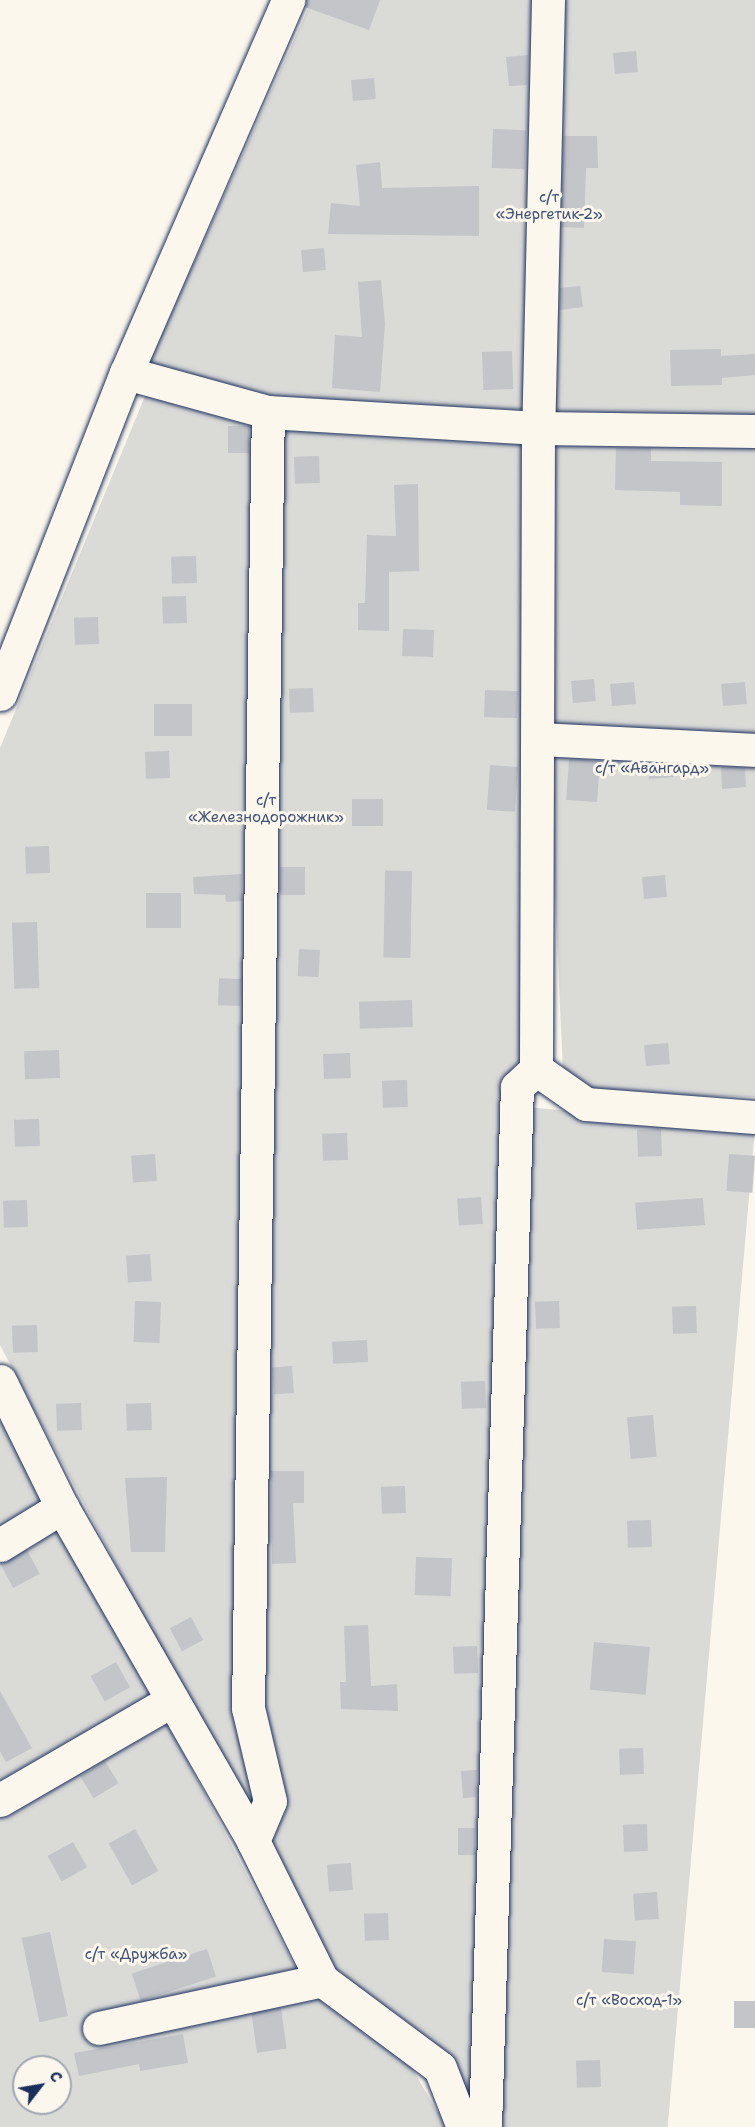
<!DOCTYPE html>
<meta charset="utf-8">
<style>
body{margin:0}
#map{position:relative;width:755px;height:2127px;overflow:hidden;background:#fbf7ec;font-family:"Shantell Sans",sans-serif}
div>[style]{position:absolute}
.green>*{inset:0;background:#dadad7;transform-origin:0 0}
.building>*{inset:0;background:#c3c5c9;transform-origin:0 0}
.roads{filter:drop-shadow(0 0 2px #1b2f5e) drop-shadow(0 0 2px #1b2f5e)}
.minor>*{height:33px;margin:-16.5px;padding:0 16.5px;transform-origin:16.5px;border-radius:16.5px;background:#fbf7ec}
.major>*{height:33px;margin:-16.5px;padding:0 16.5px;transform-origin:16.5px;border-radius:16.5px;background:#fbf7ec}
span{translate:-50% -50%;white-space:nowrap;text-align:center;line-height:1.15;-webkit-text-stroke:6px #fbf7ec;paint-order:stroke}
.park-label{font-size:15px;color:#415176}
.north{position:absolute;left:12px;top:2055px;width:60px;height:60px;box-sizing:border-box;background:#fbf7ec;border:2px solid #a1a7b3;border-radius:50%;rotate:59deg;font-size:16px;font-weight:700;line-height:24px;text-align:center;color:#1b2f5e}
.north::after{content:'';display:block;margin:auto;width:21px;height:27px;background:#1b2f5e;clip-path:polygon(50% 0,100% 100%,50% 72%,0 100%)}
</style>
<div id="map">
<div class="green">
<div style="clip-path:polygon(312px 0,755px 0,755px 419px,278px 400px,148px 365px)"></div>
<div style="clip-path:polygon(145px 396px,277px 425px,528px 440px,533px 739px,480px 2080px,331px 1971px,0 1345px,0 748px)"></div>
<div style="clip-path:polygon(556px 441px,755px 443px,755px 1097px,584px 1093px,563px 1072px,549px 761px)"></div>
<div style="left:526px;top:1107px;width:230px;height:1020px;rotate:5deg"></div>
<div style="clip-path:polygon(evenodd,0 1402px,304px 1984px,406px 2058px,446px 2127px,0 2127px,0 1402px,24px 2067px,60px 2067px,60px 2103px,24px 2103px,24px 2067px)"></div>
</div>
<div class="building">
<div style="clip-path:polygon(306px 0,380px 0,369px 30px,305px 7px)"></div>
<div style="left:636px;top:51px;width:21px;height:23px;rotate:85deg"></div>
<div style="clip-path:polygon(528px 55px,527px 85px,509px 86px,506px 57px)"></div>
<div style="left:374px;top:78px;width:21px;height:23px;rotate:85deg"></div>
<div style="left:493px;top:129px;width:33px;height:39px;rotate:2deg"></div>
<div style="clip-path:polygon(564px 136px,597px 136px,598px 168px,586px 168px,584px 228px,561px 227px)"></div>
<div style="clip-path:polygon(380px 162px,382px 188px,479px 186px,479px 236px,328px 234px,331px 203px,360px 206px,356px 165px)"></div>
<div style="left:324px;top:248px;width:22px;height:23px;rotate:85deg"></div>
<div style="clip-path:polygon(381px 280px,385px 324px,380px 392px,332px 388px,335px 335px,362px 337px,358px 282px)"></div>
<div style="clip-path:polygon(580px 286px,583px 307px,560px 310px,560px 288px)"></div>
<div style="clip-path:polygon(721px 349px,721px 356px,755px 354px,755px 375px,722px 378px,722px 385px,671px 386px,670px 350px)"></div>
<div style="left:512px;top:351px;width:38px;height:30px;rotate:88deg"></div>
<div style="left:249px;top:426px;width:27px;height:21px;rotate:90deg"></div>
<div style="clip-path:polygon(616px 448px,651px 448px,651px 461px,722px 462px,722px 506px,680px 505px,680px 492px,615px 490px)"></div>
<div style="left:319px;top:456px;width:27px;height:25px;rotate:88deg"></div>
<div style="clip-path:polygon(418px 484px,419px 571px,389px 572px,389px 631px,358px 630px,358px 603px,365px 603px,367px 535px,396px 536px,394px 485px)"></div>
<div style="left:196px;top:556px;width:27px;height:25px;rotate:88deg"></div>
<div style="left:186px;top:596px;width:27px;height:24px;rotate:88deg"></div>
<div style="left:98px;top:617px;width:27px;height:24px;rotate:88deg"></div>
<div style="left:403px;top:629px;width:31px;height:27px;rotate:2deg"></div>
<div style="left:594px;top:679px;width:22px;height:23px;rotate:85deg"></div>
<div style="left:634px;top:682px;width:22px;height:24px;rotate:85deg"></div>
<div style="left:745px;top:682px;width:22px;height:24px;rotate:85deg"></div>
<div style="left:313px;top:688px;width:24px;height:24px;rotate:88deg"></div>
<div style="left:485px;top:690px;width:33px;height:27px;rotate:2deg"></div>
<div style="left:154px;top:704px;width:38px;height:32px"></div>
<div style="left:169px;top:751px;width:27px;height:24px;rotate:88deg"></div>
<div style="left:569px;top:759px;width:31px;height:41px;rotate:4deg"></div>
<div style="clip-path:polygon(648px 763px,672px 764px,673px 777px,649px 779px)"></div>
<div style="left:490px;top:765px;width:28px;height:45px;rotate:4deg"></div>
<div style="clip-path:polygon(721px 767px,745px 768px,746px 787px,722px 789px)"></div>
<div style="left:352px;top:799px;width:31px;height:27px"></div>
<div style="left:49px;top:846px;width:27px;height:24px;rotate:88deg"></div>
<div style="left:280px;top:867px;width:25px;height:28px"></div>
<div style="left:412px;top:871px;width:87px;height:27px;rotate:91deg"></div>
<div style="clip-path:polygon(242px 874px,242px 901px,226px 902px,225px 895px,194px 894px,193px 877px)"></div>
<div style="left:665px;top:875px;width:22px;height:23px;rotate:85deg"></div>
<div style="left:146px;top:893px;width:35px;height:35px"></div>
<div style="left:37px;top:922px;width:66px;height:25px;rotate:88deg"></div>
<div style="left:299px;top:949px;width:21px;height:27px;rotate:3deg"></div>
<div style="left:241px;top:979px;width:27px;height:22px;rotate:92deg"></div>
<div style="left:412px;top:1000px;width:27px;height:53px;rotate:88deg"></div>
<div style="left:668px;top:1043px;width:21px;height:24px;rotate:85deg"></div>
<div style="left:59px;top:1050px;width:28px;height:35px;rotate:88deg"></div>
<div style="left:350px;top:1053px;width:25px;height:27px;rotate:88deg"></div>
<div style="left:407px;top:1080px;width:27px;height:25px;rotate:88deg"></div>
<div style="left:39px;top:1119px;width:27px;height:25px;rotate:88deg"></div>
<div style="left:661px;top:1129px;width:27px;height:24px;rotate:88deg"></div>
<div style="left:347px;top:1133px;width:27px;height:25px;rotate:88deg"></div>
<div style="left:155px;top:1154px;width:27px;height:24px;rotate:86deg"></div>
<div style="left:729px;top:1154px;width:26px;height:37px;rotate:4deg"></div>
<div style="left:481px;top:1197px;width:27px;height:24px;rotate:86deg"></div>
<div style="left:703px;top:1198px;width:27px;height:68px;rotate:86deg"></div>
<div style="left:27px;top:1200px;width:27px;height:24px;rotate:88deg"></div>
<div style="left:150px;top:1254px;width:27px;height:24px;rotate:86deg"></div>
<div style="left:135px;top:1301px;width:26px;height:41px;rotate:2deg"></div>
<div style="left:559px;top:1301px;width:27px;height:24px;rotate:88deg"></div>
<div style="left:696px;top:1306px;width:27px;height:24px;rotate:88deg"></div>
<div style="left:37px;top:1325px;width:27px;height:25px;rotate:88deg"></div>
<div style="left:367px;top:1340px;width:22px;height:35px;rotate:87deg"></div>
<div style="left:292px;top:1366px;width:27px;height:20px;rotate:86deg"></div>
<div style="left:485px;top:1381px;width:27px;height:24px;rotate:88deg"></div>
<div style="left:81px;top:1403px;width:27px;height:25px;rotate:88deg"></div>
<div style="left:151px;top:1403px;width:27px;height:25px;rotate:88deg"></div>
<div style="left:653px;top:1415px;width:42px;height:26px;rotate:85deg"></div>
<div style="clip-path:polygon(271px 1471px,304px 1471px,304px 1503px,293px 1503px,296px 1563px,272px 1564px)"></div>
<div style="clip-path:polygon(167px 1477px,165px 1552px,131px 1552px,125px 1478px)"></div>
<div style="left:405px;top:1486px;width:27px;height:24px;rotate:88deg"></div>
<div style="left:651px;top:1520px;width:27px;height:24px;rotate:88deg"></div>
<div style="left:27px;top:1550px;width:27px;height:30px;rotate:62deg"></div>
<div style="left:416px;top:1557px;width:36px;height:38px;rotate:2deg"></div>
<div style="left:191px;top:1617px;width:26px;height:24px;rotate:62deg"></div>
<div style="clip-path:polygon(368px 1625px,371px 1686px,397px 1684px,398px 1711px,341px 1709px,340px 1682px,346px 1682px,344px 1626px)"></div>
<div style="left:594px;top:1642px;width:56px;height:48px;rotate:5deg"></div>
<div style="left:477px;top:1646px;width:27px;height:24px;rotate:88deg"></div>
<div style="left:116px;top:1662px;width:29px;height:29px;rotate:61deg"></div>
<div style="clip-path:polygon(0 1691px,32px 1748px,6px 1762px,0 1751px)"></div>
<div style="left:643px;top:1748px;width:26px;height:24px;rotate:88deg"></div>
<div style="left:105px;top:1761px;width:26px;height:29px;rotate:59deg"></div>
<div style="clip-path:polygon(477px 1770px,476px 1797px,463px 1798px,461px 1771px)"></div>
<div style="left:647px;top:1824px;width:27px;height:24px;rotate:88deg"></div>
<div style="left:475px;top:1828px;width:27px;height:17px;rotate:90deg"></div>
<div style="left:135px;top:1829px;width:48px;height:30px;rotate:61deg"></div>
<div style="left:73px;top:1842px;width:29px;height:29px;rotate:61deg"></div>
<div style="left:351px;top:1863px;width:27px;height:24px;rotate:86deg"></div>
<div style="left:657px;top:1892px;width:27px;height:24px;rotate:86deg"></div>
<div style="left:388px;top:1913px;width:27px;height:24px;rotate:88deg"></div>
<div style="left:50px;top:1932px;width:86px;height:29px;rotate:78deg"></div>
<div style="left:604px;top:1939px;width:32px;height:33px;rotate:4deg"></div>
<div style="left:207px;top:1949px;width:29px;height:79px;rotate:72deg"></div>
<div style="left:755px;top:2001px;width:27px;height:21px;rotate:90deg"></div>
<div style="left:281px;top:2008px;width:41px;height:30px;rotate:82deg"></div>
<div style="clip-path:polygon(183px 2034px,188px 2063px,140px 2071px,139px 2064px,79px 2076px,74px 2053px)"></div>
<div style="left:600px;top:2060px;width:27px;height:24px;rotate:88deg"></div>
</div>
<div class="roads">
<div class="minor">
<div style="left:548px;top:0;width:428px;rotate:91.3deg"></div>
<div style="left:538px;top:428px;width:641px;rotate:90.18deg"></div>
<div style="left:536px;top:1069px;width:61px;rotate:35deg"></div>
<div style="left:586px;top:1104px;width:169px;rotate:4.4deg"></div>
<div style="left:126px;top:373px;width:147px;rotate:15.4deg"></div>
<div style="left:268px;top:412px;width:270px;rotate:3.4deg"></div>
<div style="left:538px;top:428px;width:217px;rotate:0.8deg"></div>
<div style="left:541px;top:739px;width:214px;rotate:2.9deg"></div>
<div style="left:0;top:1381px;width:140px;rotate:63.8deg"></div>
<div style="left:62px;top:1507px;width:385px;rotate:60.2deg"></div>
<div style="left:253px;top:1841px;width:155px;rotate:63.6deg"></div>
<div style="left:322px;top:1980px;width:147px;rotate:36.7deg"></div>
<div style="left:440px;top:2068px;width:63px;rotate:68.7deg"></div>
<div style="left:0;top:1545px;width:73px;rotate:-31.5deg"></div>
<div style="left:0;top:1800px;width:198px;rotate:-30.1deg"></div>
<div style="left:253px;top:1841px;width:43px;rotate:-67deg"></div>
<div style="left:270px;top:1801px;width:96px;rotate:-103.3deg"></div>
<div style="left:248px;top:1708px;width:1296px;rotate:-89.12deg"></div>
<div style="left:99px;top:2028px;width:228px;rotate:-12.1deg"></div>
<div style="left:485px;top:2127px;width:1040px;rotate:-88.24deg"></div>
<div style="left:517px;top:1087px;width:26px;rotate:-43deg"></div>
</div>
<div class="major">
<div style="left:0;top:694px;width:345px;rotate:-68.6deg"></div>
<div style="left:126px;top:373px;width:407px;rotate:-66.5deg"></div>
</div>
</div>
<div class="park-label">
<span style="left:549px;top:206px">с/т<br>«Энергетик-2»</span>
<span style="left:652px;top:769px">с/т «Авангард»</span>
<span style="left:266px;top:809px">с/т<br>«Железнодорожник»</span>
<span style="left:136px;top:1955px">с/т «Дружба»</span>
<span style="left:629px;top:2001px">с/т «Восход-1»</span>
</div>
<div class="north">С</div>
</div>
